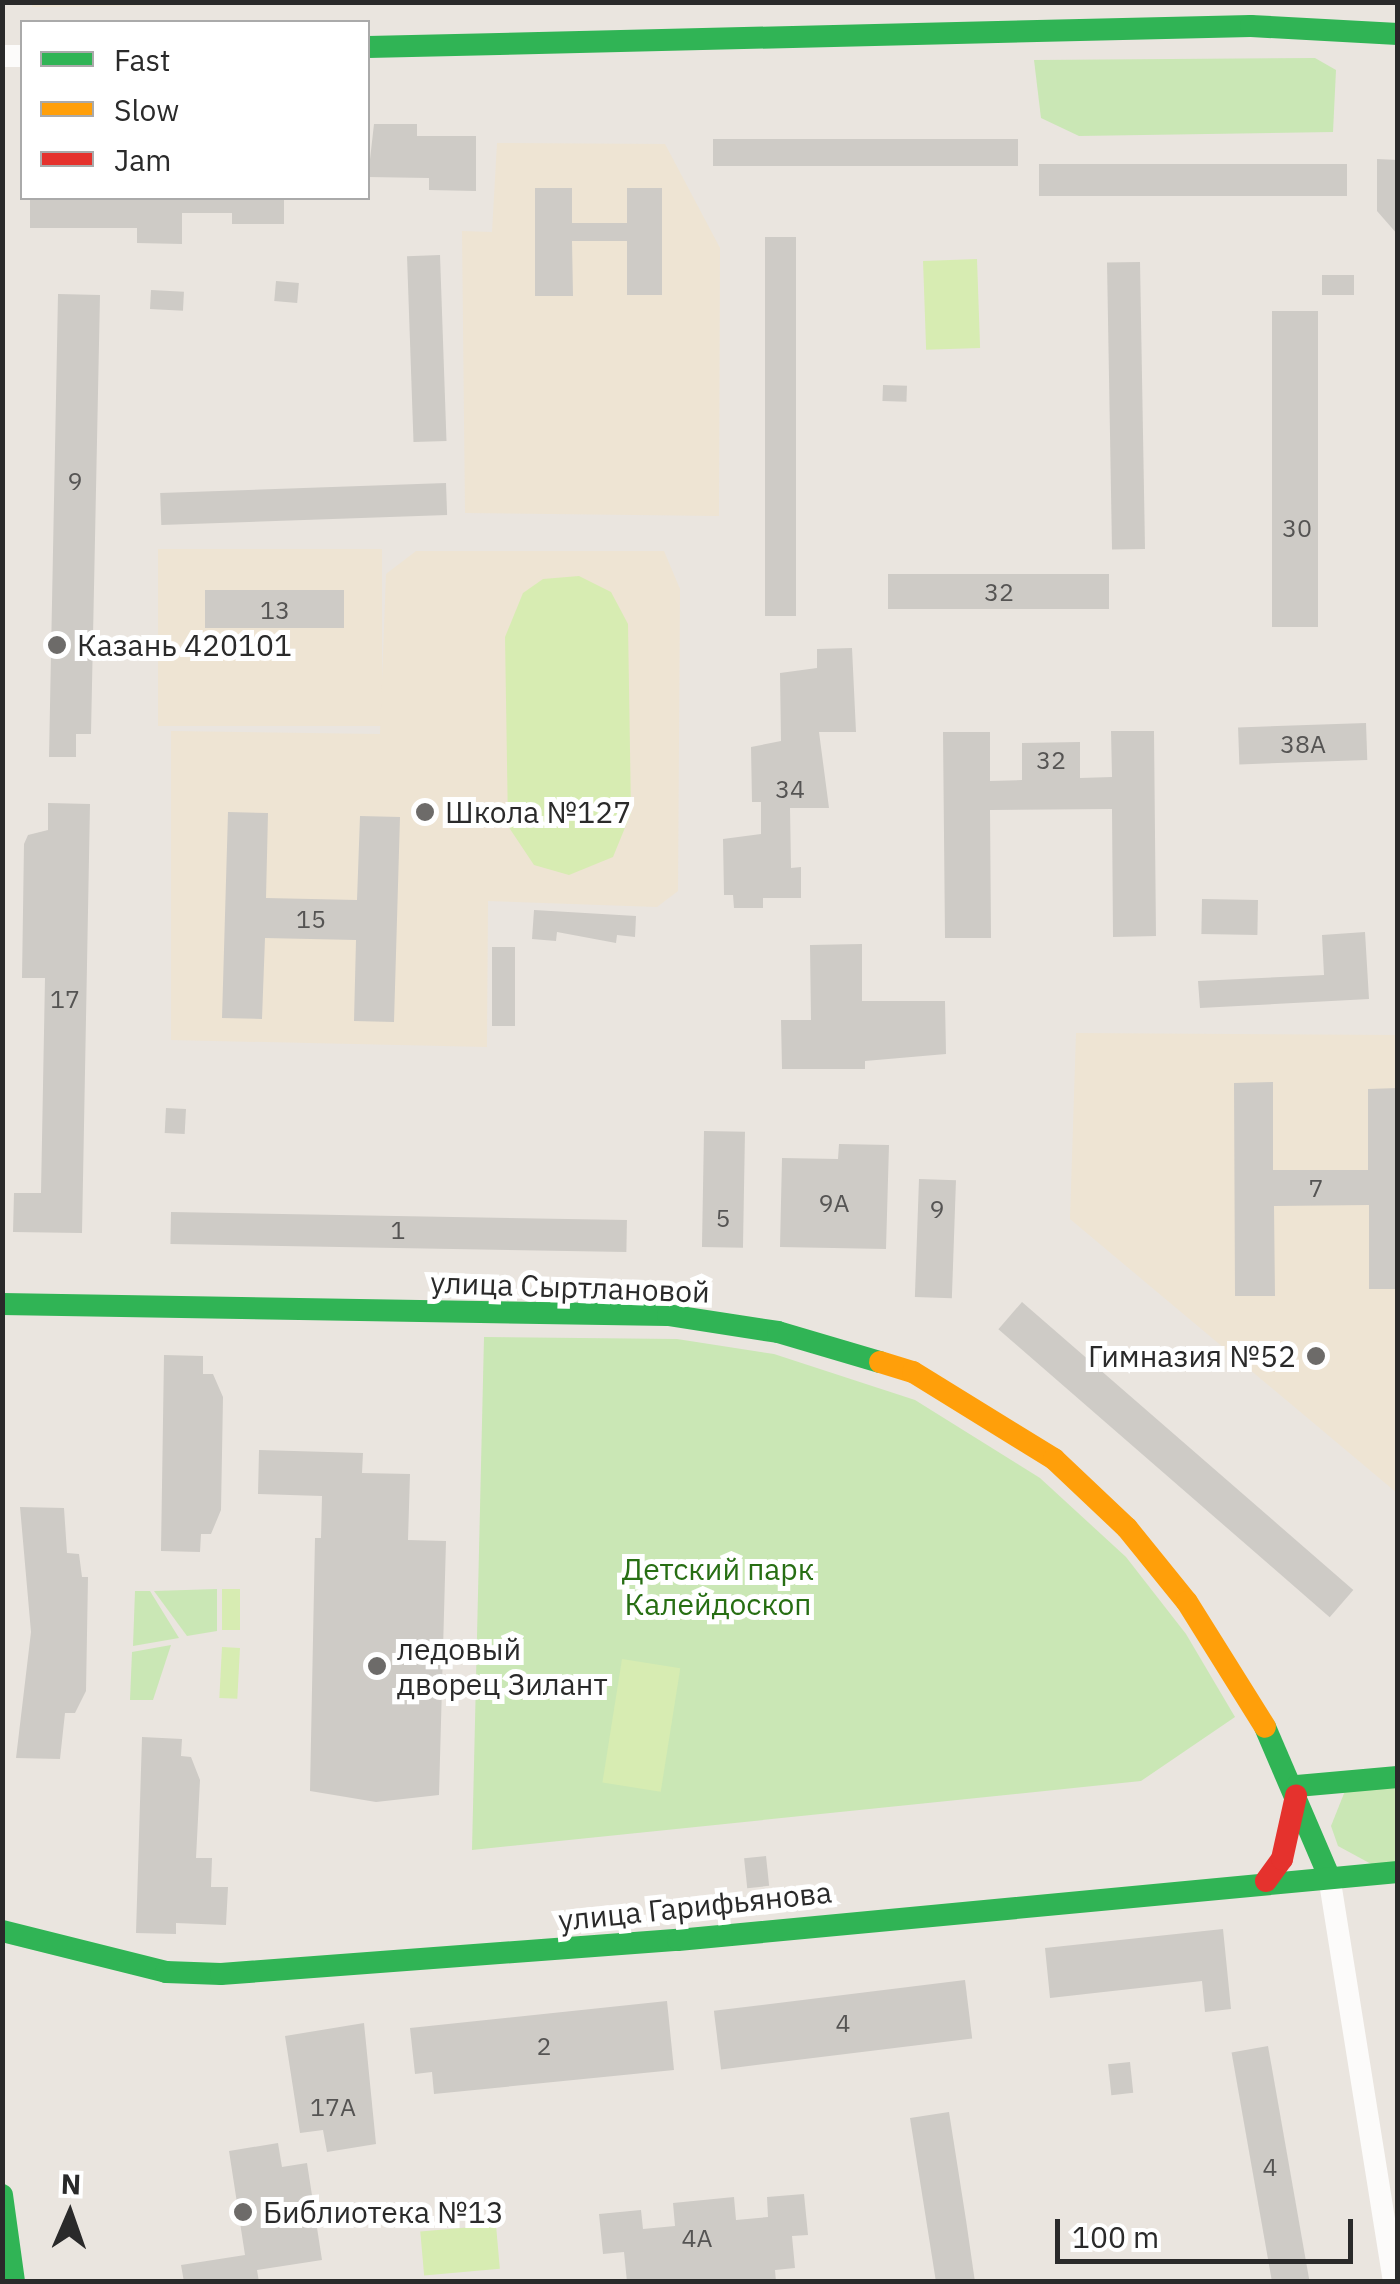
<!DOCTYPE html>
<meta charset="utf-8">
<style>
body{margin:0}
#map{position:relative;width:1400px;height:2284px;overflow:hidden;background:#eae5df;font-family:"IBM Plex Sans",sans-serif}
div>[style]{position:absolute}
.education>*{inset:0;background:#eee4d3;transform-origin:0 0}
.green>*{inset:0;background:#cae7b5}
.pitch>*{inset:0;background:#d7ecb2;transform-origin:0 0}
.building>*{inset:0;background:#cecbc6;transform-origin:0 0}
.street>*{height:22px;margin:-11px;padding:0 11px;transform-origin:11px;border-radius:11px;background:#fcfbfa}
.fast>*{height:22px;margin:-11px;padding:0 11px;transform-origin:11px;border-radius:11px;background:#30b455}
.slow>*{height:22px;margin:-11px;padding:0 11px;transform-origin:11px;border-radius:11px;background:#ff9f0a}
.jam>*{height:22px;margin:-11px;padding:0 11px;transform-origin:11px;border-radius:11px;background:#e5322d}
.dots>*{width:28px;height:28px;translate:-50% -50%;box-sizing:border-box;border:5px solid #fff;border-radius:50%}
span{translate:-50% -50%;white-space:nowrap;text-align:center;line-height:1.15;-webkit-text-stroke:10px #fff;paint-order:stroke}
.number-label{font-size:25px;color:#555453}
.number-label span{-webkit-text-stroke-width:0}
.poi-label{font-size:30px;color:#2a2a2a}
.left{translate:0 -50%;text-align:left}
.right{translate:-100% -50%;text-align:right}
.street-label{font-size:30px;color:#2a2a2a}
.park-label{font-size:30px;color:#276e13}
.frame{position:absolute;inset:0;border:5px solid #2a2a2a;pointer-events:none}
.legend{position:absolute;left:20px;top:20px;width:350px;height:180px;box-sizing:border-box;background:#fff;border:2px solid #aaa;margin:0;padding:12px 18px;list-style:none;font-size:30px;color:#2a2a2a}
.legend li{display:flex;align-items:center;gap:20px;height:50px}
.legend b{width:50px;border:2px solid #aaa}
.north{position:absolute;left:20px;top:2164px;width:100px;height:100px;-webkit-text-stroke:8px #fff;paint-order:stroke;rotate:2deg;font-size:28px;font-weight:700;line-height:40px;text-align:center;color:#2a2a2a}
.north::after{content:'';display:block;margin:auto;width:35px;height:45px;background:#2a2a2a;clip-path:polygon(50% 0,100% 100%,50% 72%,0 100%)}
.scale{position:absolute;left:1055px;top:2219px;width:298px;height:45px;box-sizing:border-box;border:5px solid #2a2a2a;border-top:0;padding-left:12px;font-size:30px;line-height:35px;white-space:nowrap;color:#2a2a2a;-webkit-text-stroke:8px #fff;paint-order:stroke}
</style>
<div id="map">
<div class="education">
<div style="clip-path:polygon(32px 3px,342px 2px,342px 3px,32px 7px)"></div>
<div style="clip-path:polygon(497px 143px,665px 144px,720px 248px,719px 516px,465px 513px,462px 231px,492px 232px)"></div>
<div style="left:158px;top:549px;width:224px;height:177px"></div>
<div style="clip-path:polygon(416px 551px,664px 551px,680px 589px,678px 891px,657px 907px,488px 901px,487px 1047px,171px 1040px,171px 731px,380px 734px,386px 574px)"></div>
<div style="clip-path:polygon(1076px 1033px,1397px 1035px,1397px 1493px,1070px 1219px)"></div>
</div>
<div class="green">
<div style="clip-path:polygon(1315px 58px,1336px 70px,1333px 132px,1079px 136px,1041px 118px,1034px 60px)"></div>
<div style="clip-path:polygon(484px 1337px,677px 1339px,774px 1354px,915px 1400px,1040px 1478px,1126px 1557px,1186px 1634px,1235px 1717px,1141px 1781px,472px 1850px)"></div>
<div style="clip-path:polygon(217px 1589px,217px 1631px,187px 1636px,154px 1591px)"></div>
<div style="clip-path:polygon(135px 1591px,150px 1591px,179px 1638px,133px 1646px)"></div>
<div style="clip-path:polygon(171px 1645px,153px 1700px,130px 1700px,132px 1652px)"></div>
<div style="clip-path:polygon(1397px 1785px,1397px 1862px,1373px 1865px,1338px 1846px,1331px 1826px,1345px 1791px)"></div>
</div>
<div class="pitch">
<div style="left:977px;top:259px;width:89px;height:54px;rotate:88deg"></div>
<div style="clip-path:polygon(579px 576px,611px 592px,628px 624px,631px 813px,613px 857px,569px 875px,534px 865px,508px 826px,505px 637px,523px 593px,543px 579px)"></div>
<div style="left:222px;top:1589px;width:18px;height:41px"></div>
<div style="left:222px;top:1647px;width:18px;height:51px;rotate:3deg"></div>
<div style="left:622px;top:1659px;width:59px;height:125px;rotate:9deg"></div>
<div style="left:496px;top:2225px;width:44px;height:76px;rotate:85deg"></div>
</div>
<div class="building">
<div style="clip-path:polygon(374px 124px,417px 124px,417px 136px,476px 136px,476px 191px,429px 190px,429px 178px,368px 177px)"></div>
<div style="left:1018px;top:139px;width:27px;height:305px;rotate:90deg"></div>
<div style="clip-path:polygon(1377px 159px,1398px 160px,1398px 235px,1377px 211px)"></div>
<div style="left:1039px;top:164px;width:308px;height:32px"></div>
<div style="clip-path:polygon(535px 188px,572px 188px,572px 223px,627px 223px,627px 188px,662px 188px,662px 295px,627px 295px,627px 241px,572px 241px,573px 296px,535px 296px)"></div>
<div style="clip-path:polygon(30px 198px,284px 198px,284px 224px,232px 224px,232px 213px,182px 213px,182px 244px,137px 243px,137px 228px,30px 228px)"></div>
<div style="left:765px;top:237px;width:31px;height:379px"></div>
<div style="left:440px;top:255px;width:186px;height:33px;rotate:88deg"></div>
<div style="left:1140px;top:262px;width:287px;height:33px;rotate:89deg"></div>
<div style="left:1322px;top:275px;width:32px;height:20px"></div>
<div style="left:276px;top:281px;width:23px;height:20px;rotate:5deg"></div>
<div style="left:151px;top:290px;width:33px;height:19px;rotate:3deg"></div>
<div style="clip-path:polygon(58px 294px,100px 295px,91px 734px,76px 734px,76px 757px,49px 757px)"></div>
<div style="left:1272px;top:311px;width:46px;height:316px"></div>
<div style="left:883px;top:385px;width:24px;height:16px;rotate:2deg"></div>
<div style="left:446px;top:483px;width:32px;height:286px;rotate:88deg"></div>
<div style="left:1109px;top:574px;width:35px;height:221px;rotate:90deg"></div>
<div style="left:344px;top:590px;width:38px;height:139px;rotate:90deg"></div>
<div style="clip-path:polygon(852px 648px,856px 732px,819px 732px,829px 808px,790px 808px,791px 868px,801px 867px,801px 898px,763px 898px,763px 908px,734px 908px,733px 895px,724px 895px,723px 839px,761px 834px,761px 802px,752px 802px,751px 747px,781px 741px,780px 673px,817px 668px,817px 649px)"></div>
<div style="left:1366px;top:723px;width:37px;height:128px;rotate:88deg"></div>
<div style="clip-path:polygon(1111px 731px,1154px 731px,1156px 936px,1113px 937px,1112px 809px,990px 810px,991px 938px,945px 938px,943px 732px,990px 732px,990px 781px,1022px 780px,1022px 743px,1080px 742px,1080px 778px,1112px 777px)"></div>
<div style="clip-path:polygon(48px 803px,90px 804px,82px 1233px,13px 1232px,14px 1193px,41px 1193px,45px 978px,22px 978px,24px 844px,28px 835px,48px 830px)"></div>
<div style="clip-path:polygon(228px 812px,268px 813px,266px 898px,357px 900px,360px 816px,400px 817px,394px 1022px,354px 1021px,356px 940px,265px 938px,262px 1019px,222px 1018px)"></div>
<div style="left:1202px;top:899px;width:56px;height:35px;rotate:1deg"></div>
<div style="clip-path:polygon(534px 910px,636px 916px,635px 937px,617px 935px,616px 943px,557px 932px,556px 941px,532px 939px)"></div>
<div style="clip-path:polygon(1365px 932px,1369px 999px,1200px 1008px,1198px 981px,1324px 975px,1322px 935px)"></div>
<div style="clip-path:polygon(862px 944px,862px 1001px,945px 1001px,946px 1054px,865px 1061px,865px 1069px,782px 1069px,781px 1020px,811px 1020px,810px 945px)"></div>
<div style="left:492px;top:947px;width:23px;height:79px"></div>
<div style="clip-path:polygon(1273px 1082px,1273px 1170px,1368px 1170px,1368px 1089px,1398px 1088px,1398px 1289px,1369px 1289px,1369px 1205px,1274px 1206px,1275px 1296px,1235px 1296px,1234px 1083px)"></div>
<div style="left:166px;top:1108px;width:20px;height:25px;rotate:3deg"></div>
<div style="left:704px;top:1131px;width:41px;height:116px;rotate:1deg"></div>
<div style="clip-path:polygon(839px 1144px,889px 1145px,886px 1249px,780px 1247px,782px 1158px,838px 1159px)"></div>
<div style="left:919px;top:1179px;width:37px;height:118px;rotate:2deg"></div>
<div style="left:171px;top:1212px;width:456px;height:32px;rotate:1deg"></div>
<div style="left:1022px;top:1302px;width:439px;height:36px;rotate:41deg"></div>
<div style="clip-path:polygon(164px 1355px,203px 1356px,203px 1374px,213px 1374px,223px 1397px,221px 1510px,211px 1534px,201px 1534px,200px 1552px,161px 1551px)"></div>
<div style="clip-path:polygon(259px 1450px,363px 1453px,362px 1473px,410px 1474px,408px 1540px,446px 1541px,439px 1795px,376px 1802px,310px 1791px,315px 1538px,321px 1538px,322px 1496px,258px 1494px)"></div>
<div style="clip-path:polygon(20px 1507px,64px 1508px,67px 1553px,79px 1554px,82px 1577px,88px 1577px,86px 1691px,75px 1713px,65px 1713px,60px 1759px,16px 1758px,31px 1632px)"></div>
<div style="clip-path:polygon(142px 1737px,182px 1739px,181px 1756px,191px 1757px,200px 1780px,196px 1858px,212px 1858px,211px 1887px,228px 1887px,226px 1925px,176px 1923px,176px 1934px,136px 1933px)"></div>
<div style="left:766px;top:1856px;width:30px;height:22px;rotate:84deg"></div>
<div style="clip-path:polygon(1223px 1929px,1231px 2009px,1205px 2012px,1202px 1981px,1050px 1998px,1045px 1948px)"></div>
<div style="left:965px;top:1980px;width:59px;height:253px;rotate:83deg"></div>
<div style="clip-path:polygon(667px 2001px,674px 2070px,434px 2094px,432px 2072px,415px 2074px,410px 2028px)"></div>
<div style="clip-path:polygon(364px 2023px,376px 2144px,327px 2152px,323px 2130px,300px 2133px,285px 2036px)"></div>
<div style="left:1268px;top:2046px;width:239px;height:37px;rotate:80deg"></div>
<div style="left:1130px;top:2062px;width:31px;height:22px;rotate:84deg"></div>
<div style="clip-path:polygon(949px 2112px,966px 2220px,975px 2282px,936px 2282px,910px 2118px)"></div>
<div style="clip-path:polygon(278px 2143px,282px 2167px,307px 2163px,322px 2260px,257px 2270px,259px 2282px,184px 2282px,181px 2265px,245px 2255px,229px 2151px)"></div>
<div style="clip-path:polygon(804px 2194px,808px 2235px,792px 2236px,795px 2268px,775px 2270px,776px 2282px,627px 2282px,624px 2252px,603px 2254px,599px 2214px,641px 2210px,643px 2229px,675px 2226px,673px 2203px,734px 2197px,736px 2220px,768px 2217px,767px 2197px)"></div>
</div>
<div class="street">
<div style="left:2px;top:56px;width:20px"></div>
<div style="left:1329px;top:1876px;width:411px;rotate:80.9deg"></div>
</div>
<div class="fast">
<div style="left:368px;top:47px;width:883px;rotate:-1.36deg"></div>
<div style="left:1251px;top:26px;width:147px;rotate:3.1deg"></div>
<div style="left:2px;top:1304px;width:666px;rotate:0.95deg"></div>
<div style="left:668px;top:1315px;width:111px;rotate:8.8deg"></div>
<div style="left:778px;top:1332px;width:106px;rotate:16.4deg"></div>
<div style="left:1265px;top:1727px;width:162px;rotate:66.8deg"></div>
<div style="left:1297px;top:1786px;width:101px;rotate:-5.1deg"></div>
<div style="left:2px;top:1931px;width:169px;rotate:14deg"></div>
<div style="left:166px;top:1972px;width:55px;rotate:2.1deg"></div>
<div style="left:221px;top:1974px;width:458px;rotate:-4.3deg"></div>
<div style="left:678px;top:1940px;width:723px;rotate:-5.4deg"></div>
<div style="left:2px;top:2195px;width:88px;rotate:82.1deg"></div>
</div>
<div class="slow">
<div style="left:880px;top:1362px;width:34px;rotate:17deg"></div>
<div style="left:913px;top:1372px;width:166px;rotate:31.7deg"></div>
<div style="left:1054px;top:1459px;width:100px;rotate:43.4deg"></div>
<div style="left:1127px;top:1528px;width:95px;rotate:51deg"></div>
<div style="left:1187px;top:1602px;width:147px;rotate:58deg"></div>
</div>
<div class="jam">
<div style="left:1266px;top:1881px;width:27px;rotate:-54deg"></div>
<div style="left:1282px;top:1859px;width:65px;rotate:-77.5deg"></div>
</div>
<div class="dots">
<div style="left:57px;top:645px;background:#6d6b69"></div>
<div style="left:425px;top:812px;background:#6d6b69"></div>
<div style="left:1316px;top:1356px;background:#6d6b69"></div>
<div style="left:377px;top:1666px;background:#6d6b69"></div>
<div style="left:243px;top:2212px;background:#6d6b69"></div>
</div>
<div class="number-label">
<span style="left:75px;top:481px">9</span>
<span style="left:1297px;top:528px">30</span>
<span style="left:999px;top:592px">32</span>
<span style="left:275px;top:610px">13</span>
<span style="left:1303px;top:744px">38А</span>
<span style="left:1051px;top:760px">32</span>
<span style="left:790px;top:789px">34</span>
<span style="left:311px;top:919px">15</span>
<span style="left:65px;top:999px">17</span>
<span style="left:1316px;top:1188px">7</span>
<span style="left:834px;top:1203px">9А</span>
<span style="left:937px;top:1209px">9</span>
<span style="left:723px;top:1218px">5</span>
<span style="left:398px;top:1230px">1</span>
<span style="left:843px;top:2023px">4</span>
<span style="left:544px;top:2046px">2</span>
<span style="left:333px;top:2107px">17А</span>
<span style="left:1270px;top:2167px">4</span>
<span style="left:697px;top:2238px">4А</span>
</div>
<div class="poi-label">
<span class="left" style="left:77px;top:645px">Казань 420101</span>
<span class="left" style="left:445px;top:812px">Школа №127</span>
<span class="right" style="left:1296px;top:1356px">Гимназия №52</span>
<span class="left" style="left:397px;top:1666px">ледовый<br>дворец Зилант</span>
<span class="left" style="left:263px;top:2212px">Библиотека №13</span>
</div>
<div class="street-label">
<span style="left:570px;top:1287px;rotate:2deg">улица Сыртлановой</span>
<span style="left:695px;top:1906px;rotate:-6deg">улица Гарифьянова</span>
</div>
<div class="park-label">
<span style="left:718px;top:1586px">Детский парк<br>Калейдоскоп</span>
</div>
<div class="frame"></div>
<ul class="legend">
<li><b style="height:12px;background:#30b455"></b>Fast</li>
<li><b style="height:12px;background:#ff9f0a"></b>Slow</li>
<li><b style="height:12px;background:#e5322d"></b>Jam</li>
</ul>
<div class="north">N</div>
<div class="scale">100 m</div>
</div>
